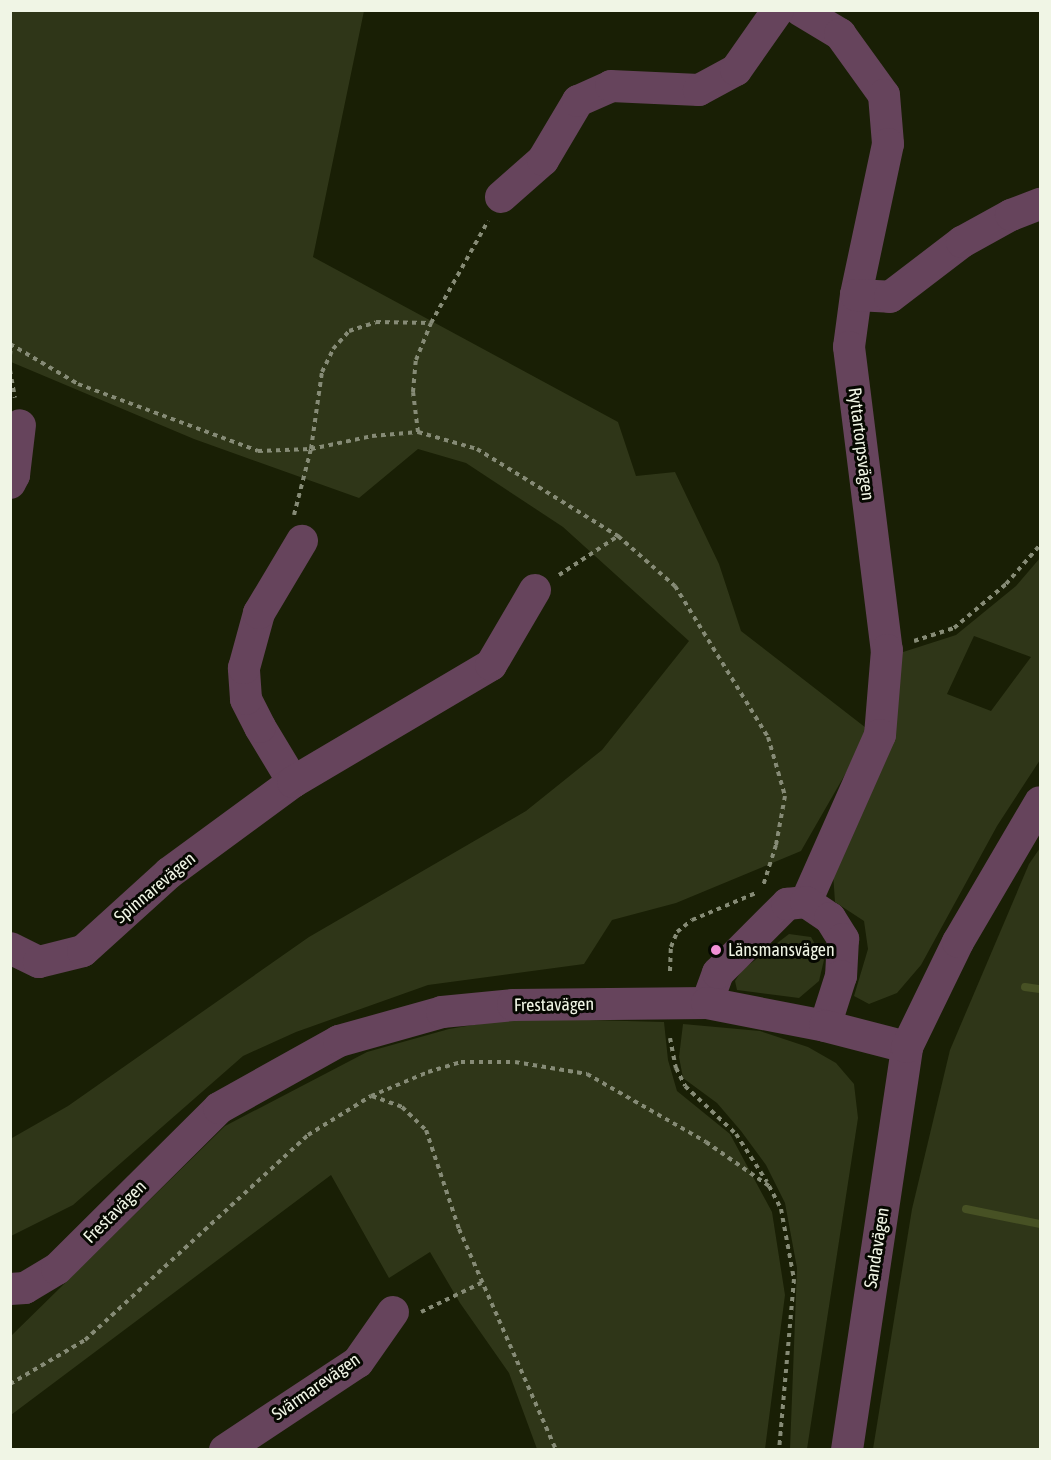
<!DOCTYPE html>
<meta charset="utf-8">
<style>
body{margin:0}
#map{position:relative;width:1051px;height:1460px;overflow:hidden;background:#191f05;font-family:"Asap Condensed",sans-serif}
div>[style]{position:absolute}
.green>*{inset:0;background:#2f3618}
.stream>*{height:8px;margin:-4px;padding:0 4px;transform-origin:4px;border-radius:4px;background:#475124}
.path>*{height:4px;margin-top:-2px;transform-origin:0;background:repeating-linear-gradient(90deg,#868b76 0 4.5px,transparent 0 9px)}
.minor>*{height:32px;margin:-16px;padding:0 16px;transform-origin:16px;border-radius:16px;background:#66445c}
.dots>*{width:16px;height:16px;translate:-50% -50%;box-sizing:border-box;border:3px solid #060801;border-radius:50%}
span{translate:-50% -50%;white-space:nowrap;text-align:center;line-height:1.15;-webkit-text-stroke:6px #060801;paint-order:stroke}
.street-label{font-size:18px;color:#f0f5e5}
.poi-label{font-size:18px;color:#f0f5e5}
.left{translate:0 -50%;text-align:left}
.frame{position:absolute;inset:0;border:12px solid #f0f5e5;pointer-events:none}
</style>
<div id="map">
<div class="green">
<div style="clip-path:polygon(11px 11px,364px 11px,313px 257px,618px 422px,636px 476px,675px 472px,719px 564px,741px 631px,870px 731px,801px 851px,676px 903px,612px 920px,584px 964px,428px 985px,296px 1032px,243px 1056px,73px 1205px,11px 1236px,10px 1135px,12px 1138px,68px 1106px,309px 937px,526px 811px,602px 750px,689px 641px,563px 527px,466px 463px,418px 449px,359px 498px,194px 439px,11px 362px)"></div>
<div style="clip-path:polygon(evenodd,1040px 558px,1040px 760px,997px 826px,921px 965px,897px 993px,869px 1004px,854px 996px,868px 949px,864px 921px,835px 902px,833px 873px,900px 653px,956px 635px,1016px 586px,1040px 558px,974px 636px,1031px 657px,991px 711px,947px 694px,974px 636px)"></div>
<div style="clip-path:polygon(1040px 848px,1040px 1449px,873px 1449px,912px 1209px,950px 1050px,1029px 864px)"></div>
<div style="clip-path:polygon(789px 934px,811px 937px,824px 960px,819px 981px,799px 998px,737px 990px,735px 981px,742px 970px)"></div>
<div style="clip-path:polygon(514px 1018px,664px 1022px,668px 1060px,677px 1091px,730px 1134px,772px 1212px,785px 1295px,765px 1449px,537px 1449px,509px 1373px,460px 1303px,430px 1252px,389px 1278px,331px 1175px,11px 1415px,11px 1336px,225px 1126px,367px 1052px,449px 1029px)"></div>
<div style="clip-path:polygon(683px 1024px,760px 1031px,808px 1047px,836px 1063px,854px 1084px,858px 1118px,807px 1449px,790px 1449px,797px 1268px,785px 1203px,766px 1165px,741px 1131px,717px 1103px,683px 1078px,679px 1057px)"></div>
</div>
<div class="stream">
<div style="left:1025px;top:987px;width:15px;rotate:8deg"></div>
<div style="left:966px;top:1209px;width:76px;rotate:11.5deg"></div>
</div>
<div class="path">
<div style="left:10px;top:344px;width:79px;rotate:30.5deg"></div>
<div style="left:78px;top:384px;width:192px;rotate:20.4deg"></div>
<div style="left:258px;top:451px;width:53px;rotate:-2.2deg"></div>
<div style="left:311px;top:449px;width:62px;rotate:-12deg"></div>
<div style="left:372px;top:436px;width:46px;rotate:-5deg"></div>
<div style="left:418px;top:432px;width:61px;rotate:16.1deg"></div>
<div style="left:477px;top:449px;width:166px;rotate:31.7deg"></div>
<div style="left:618px;top:536px;width:76px;rotate:41.3deg"></div>
<div style="left:675px;top:586px;width:177px;rotate:58.4deg"></div>
<div style="left:768px;top:737px;width:61px;rotate:73.9deg"></div>
<div style="left:785px;top:796px;width:50px;rotate:100.4deg"></div>
<div style="left:776px;top:845px;width:43px;rotate:107.6deg"></div>
<div style="left:10px;top:355px;width:10px;rotate:-84deg"></div>
<div style="left:10px;top:370px;width:28px;rotate:80deg"></div>
<div style="left:418px;top:432px;width:40px;rotate:-97.1deg"></div>
<div style="left:413px;top:392px;width:32px;rotate:-85deg"></div>
<div style="left:416px;top:360px;width:40px;rotate:-68deg"></div>
<div style="left:431px;top:323px;width:117px;rotate:-60.8deg"></div>
<div style="left:294px;top:515px;width:68px;rotate:-75.6deg"></div>
<div style="left:311px;top:449px;width:78px;rotate:-81.9deg"></div>
<div style="left:322px;top:372px;width:25px;rotate:-64deg"></div>
<div style="left:333px;top:349px;width:24px;rotate:-48deg"></div>
<div style="left:349px;top:331px;width:28px;rotate:-18deg"></div>
<div style="left:376px;top:322px;width:55px;rotate:1deg"></div>
<div style="left:559px;top:575px;width:71px;rotate:-33.5deg"></div>
<div style="left:914px;top:641px;width:42px;rotate:-18deg"></div>
<div style="left:954px;top:628px;width:68px;rotate:-40.2deg"></div>
<div style="left:1006px;top:584px;width:52px;rotate:-48.9deg"></div>
<div style="left:670px;top:971px;width:24px;rotate:-88deg"></div>
<div style="left:671px;top:947px;width:16px;rotate:-68deg"></div>
<div style="left:677px;top:932px;width:19px;rotate:-39deg"></div>
<div style="left:692px;top:920px;width:69px;rotate:-22.9deg"></div>
<div style="left:670px;top:1038px;width:31px;rotate:79deg"></div>
<div style="left:676px;top:1068px;width:20px;rotate:63deg"></div>
<div style="left:685px;top:1086px;width:70px;rotate:43.3deg"></div>
<div style="left:736px;top:1134px;width:57px;rotate:57.1deg"></div>
<div style="left:372px;top:1096px;width:32px;rotate:20deg"></div>
<div style="left:402px;top:1107px;width:33px;rotate:44deg"></div>
<div style="left:426px;top:1130px;width:104px;rotate:71.6deg"></div>
<div style="left:459px;top:1229px;width:241px;rotate:66.3deg"></div>
<div style="left:421px;top:1312px;width:67px;rotate:-25.8deg"></div>
<div style="left:10px;top:1384px;width:87px;rotate:-30.4deg"></div>
<div style="left:85px;top:1340px;width:303px;rotate:-42.6deg"></div>
<div style="left:308px;top:1135px;width:74px;rotate:-31.8deg"></div>
<div style="left:371px;top:1096px;width:62px;rotate:-22.8deg"></div>
<div style="left:428px;top:1072px;width:34px;rotate:-17deg"></div>
<div style="left:461px;top:1062px;width:54px"></div>
<div style="left:515px;top:1062px;width:73px;rotate:9.5deg"></div>
<div style="left:587px;top:1074px;width:137px;rotate:29.7deg"></div>
<div style="left:706px;top:1142px;width:77px;rotate:34.9deg"></div>
<div style="left:769px;top:1186px;width:26px;rotate:62deg"></div>
<div style="left:781px;top:1209px;width:71px;rotate:79.5deg"></div>
<div style="left:794px;top:1279px;width:172px;rotate:95deg"></div>
</div>
<div class="minor">
<div style="left:800px;top:10px;width:47px;rotate:31deg"></div>
<div style="left:840px;top:34px;width:75px;rotate:54.2deg"></div>
<div style="left:884px;top:95px;width:49px;rotate:85.3deg"></div>
<div style="left:888px;top:144px;width:154px;rotate:102deg"></div>
<div style="left:856px;top:295px;width:52px;rotate:97.7deg"></div>
<div style="left:849px;top:347px;width:305px;rotate:82.9deg"></div>
<div style="left:887px;top:650px;width:85px;rotate:94.7deg"></div>
<div style="left:880px;top:735px;width:183px;rotate:113.9deg"></div>
<div style="left:501px;top:197px;width:56px;rotate:-41.4deg"></div>
<div style="left:543px;top:160px;width:69px;rotate:-59.3deg"></div>
<div style="left:578px;top:101px;width:36px;rotate:-24deg"></div>
<div style="left:611px;top:86px;width:88px;rotate:2.6deg"></div>
<div style="left:699px;top:90px;width:42px;rotate:-28.4deg"></div>
<div style="left:736px;top:70px;width:73px;rotate:-55deg"></div>
<div style="left:856px;top:295px;width:34px;rotate:3deg"></div>
<div style="left:890px;top:297px;width:91px;rotate:-37.4deg"></div>
<div style="left:962px;top:242px;width:56px;rotate:-28.9deg"></div>
<div style="left:1011px;top:215px;width:31px;rotate:-21deg"></div>
<div style="left:10px;top:483px;width:9px;rotate:-63deg"></div>
<div style="left:14px;top:475px;width:50px;rotate:-83.2deg"></div>
<div style="left:293px;top:782px;width:64px;rotate:-121deg"></div>
<div style="left:260px;top:727px;width:31px;rotate:-117deg"></div>
<div style="left:246px;top:699px;width:31px;rotate:-94deg"></div>
<div style="left:244px;top:668px;width:57px;rotate:-74.7deg"></div>
<div style="left:259px;top:613px;width:84px;rotate:-59.2deg"></div>
<div style="left:10px;top:948px;width:32px;rotate:26deg"></div>
<div style="left:39px;top:962px;width:45px;rotate:-14deg"></div>
<div style="left:83px;top:951px;width:116px;rotate:-42.2deg"></div>
<div style="left:169px;top:873px;width:154px;rotate:-36.3deg"></div>
<div style="left:293px;top:782px;width:230px;rotate:-30.6deg"></div>
<div style="left:491px;top:665px;width:87px;rotate:-59.6deg"></div>
<div style="left:707px;top:1003px;width:32px;rotate:-70deg"></div>
<div style="left:718px;top:973px;width:98px;rotate:-45deg"></div>
<div style="left:787px;top:904px;width:19px;rotate:-6deg"></div>
<div style="left:806px;top:902px;width:29px;rotate:34deg"></div>
<div style="left:830px;top:918px;width:25px;rotate:58deg"></div>
<div style="left:843px;top:939px;width:37px;rotate:93deg"></div>
<div style="left:841px;top:976px;width:52px;rotate:107.7deg"></div>
<div style="left:10px;top:1289px;width:15px;rotate:-4deg"></div>
<div style="left:25px;top:1288px;width:37px;rotate:-31deg"></div>
<div style="left:57px;top:1269px;width:228px;rotate:-44.8deg"></div>
<div style="left:219px;top:1108px;width:137px;rotate:-29.2deg"></div>
<div style="left:339px;top:1041px;width:107px;rotate:-15.7deg"></div>
<div style="left:442px;top:1012px;width:71px;rotate:-5.6deg"></div>
<div style="left:513px;top:1005px;width:194px;rotate:-0.6deg"></div>
<div style="left:707px;top:1003px;width:120px;rotate:11deg"></div>
<div style="left:825px;top:1026px;width:85px;rotate:14.4deg"></div>
<div style="left:225px;top:1450px;width:159px;rotate:-33.5deg"></div>
<div style="left:358px;top:1362px;width:61px;rotate:-55deg"></div>
<div style="left:847px;top:1450px;width:407px;rotate:-81.5deg"></div>
<div style="left:907px;top:1047px;width:117px;rotate:-64.1deg"></div>
<div style="left:958px;top:942px;width:162px;rotate:-59.6deg"></div>
</div>
<div class="dots">
<div style="left:716px;top:950px;background:#f291d6"></div>
</div>
<div class="street-label">
<span style="left:861px;top:444px;rotate:83deg">Ryttartorpsvägen</span>
<span style="left:155px;top:888px;rotate:-40deg">Spinnarevägen</span>
<span style="left:554px;top:1005px;rotate:-1deg">Frestavägen</span>
<span style="left:115px;top:1212px;rotate:-45deg">Frestavägen</span>
<span style="left:877px;top:1248px;rotate:-81deg">Sandavägen</span>
<span style="left:316px;top:1387px;rotate:-35deg">Svärmarevägen</span>
</div>
<div class="poi-label">
<span class="left" style="left:728px;top:950px">Länsmansvägen</span>
</div>
<div class="frame"></div>
</div>
